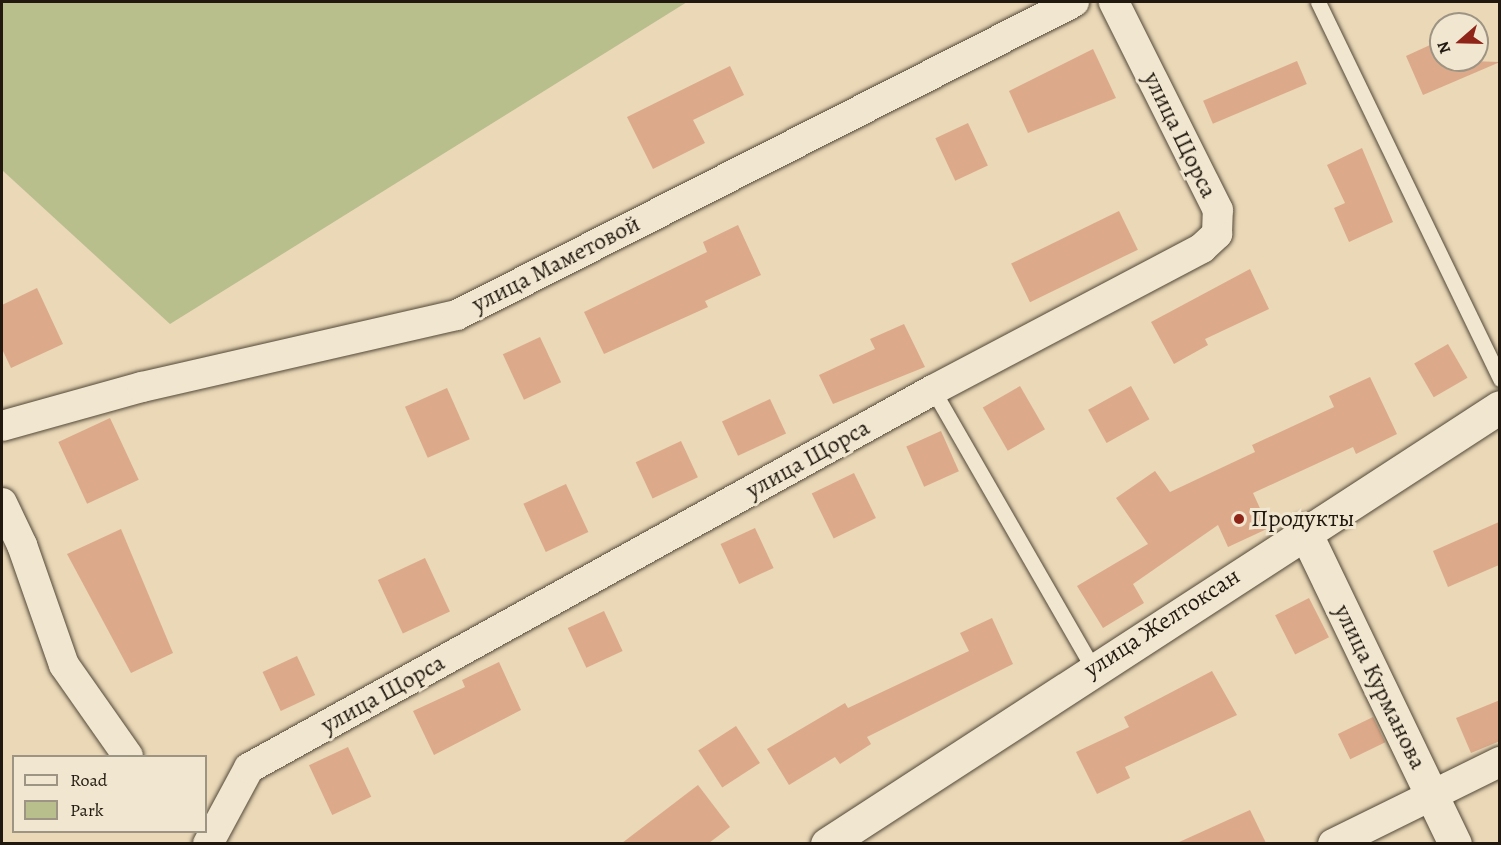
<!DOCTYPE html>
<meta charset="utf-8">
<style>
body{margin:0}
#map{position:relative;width:1501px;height:845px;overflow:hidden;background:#ead8b7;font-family:Alegreya,serif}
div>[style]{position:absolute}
.green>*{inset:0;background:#b9be8d}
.building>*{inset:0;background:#dcaa8a;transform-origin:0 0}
.roads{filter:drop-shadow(0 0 2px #534939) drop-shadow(0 0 2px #534939)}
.lane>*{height:15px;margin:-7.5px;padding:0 7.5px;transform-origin:7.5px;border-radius:7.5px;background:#f1e6d0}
.street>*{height:30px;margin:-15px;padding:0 15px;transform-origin:15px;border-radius:15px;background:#f1e6d0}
.secondary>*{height:33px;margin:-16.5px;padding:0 16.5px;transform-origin:16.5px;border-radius:16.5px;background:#f1e6d0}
.dots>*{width:16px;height:16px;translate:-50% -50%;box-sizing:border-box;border:3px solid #f1e6d0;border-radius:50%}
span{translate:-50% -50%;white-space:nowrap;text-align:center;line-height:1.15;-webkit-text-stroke:6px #f1e6d0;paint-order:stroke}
.street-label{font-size:24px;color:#21190f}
.poi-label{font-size:24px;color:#21190f}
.left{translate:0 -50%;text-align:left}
.frame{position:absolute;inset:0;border:3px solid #21190f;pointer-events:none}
.legend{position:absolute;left:12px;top:755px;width:195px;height:78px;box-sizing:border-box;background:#f1e6d0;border:2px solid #9e9483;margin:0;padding:8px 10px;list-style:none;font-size:18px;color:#21190f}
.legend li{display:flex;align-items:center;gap:12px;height:30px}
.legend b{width:30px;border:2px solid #9e9483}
.north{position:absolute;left:1429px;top:12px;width:60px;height:60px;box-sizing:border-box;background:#f1e6d0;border:2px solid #9e9483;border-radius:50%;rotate:250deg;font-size:16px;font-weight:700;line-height:24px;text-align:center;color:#21190f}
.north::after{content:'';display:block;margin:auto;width:21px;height:27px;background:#8f2418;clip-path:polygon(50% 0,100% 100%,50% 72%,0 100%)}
</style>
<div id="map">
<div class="green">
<div style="clip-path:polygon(2px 2px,687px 2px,170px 324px,2px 170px)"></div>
</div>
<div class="building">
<div style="clip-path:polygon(1441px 40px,1441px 60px,1500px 62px,1423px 95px,1406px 56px)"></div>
<div style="clip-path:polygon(1093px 49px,1116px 98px,1028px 133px,1009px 91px)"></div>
<div style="left:1297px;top:61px;width:25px;height:102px;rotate:67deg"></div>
<div style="clip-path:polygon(730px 66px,744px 95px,693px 120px,705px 143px,653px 169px,627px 117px)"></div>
<div style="left:968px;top:123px;width:47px;height:36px;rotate:65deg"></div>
<div style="clip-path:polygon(1362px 148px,1393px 222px,1349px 242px,1334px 208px,1345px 203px,1327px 165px)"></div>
<div style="left:1119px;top:211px;width:43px;height:120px;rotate:64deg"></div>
<div style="clip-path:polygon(738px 225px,761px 275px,705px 301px,708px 307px,604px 354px,584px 312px,707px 252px,703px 242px)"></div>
<div style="clip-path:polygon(1250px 269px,1269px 309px,1205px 339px,1208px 345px,1174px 364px,1151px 322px)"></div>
<div style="clip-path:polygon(37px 288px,63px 344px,11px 368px,2px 349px,2px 305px)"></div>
<div style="clip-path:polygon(904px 324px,925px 367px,833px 404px,819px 375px,875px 349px,870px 339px)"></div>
<div style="left:540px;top:337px;width:50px;height:41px;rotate:65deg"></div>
<div style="left:1448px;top:344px;width:39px;height:39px;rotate:60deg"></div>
<div style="clip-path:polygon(1370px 377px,1397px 434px,1356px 454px,1353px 447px,1253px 493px,1269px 528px,1228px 547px,1218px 525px,1133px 584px,1144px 603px,1103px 628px,1077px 586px,1148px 544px,1116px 498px,1155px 471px,1170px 492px,1255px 452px,1252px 445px,1334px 407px,1329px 396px)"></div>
<div style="left:1020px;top:386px;width:50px;height:43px;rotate:60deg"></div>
<div style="left:1131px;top:386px;width:38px;height:49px;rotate:61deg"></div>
<div style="left:447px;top:388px;width:56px;height:46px;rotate:66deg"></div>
<div style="left:770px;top:399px;width:38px;height:53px;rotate:65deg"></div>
<div style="left:110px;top:418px;width:68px;height:57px;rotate:65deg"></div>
<div style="left:941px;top:431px;width:44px;height:38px;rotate:66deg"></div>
<div style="left:681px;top:441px;width:40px;height:50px;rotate:65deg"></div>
<div style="left:854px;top:473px;width:50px;height:47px;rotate:64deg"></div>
<div style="left:566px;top:484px;width:53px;height:47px;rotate:65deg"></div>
<div style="clip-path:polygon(1499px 522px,1499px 565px,1448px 587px,1433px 551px)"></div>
<div style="left:755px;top:528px;width:44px;height:38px;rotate:65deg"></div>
<div style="clip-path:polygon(121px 529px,173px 653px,131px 673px,67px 554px)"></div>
<div style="left:425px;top:558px;width:59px;height:52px;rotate:65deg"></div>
<div style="left:1309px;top:598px;width:44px;height:38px;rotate:63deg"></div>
<div style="left:604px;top:611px;width:44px;height:40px;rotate:65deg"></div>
<div style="clip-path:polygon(992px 618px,1013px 664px,867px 737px,871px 744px,840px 764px,835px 757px,789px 785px,767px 749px,845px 703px,848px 708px,969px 651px,960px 633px)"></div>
<div style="left:297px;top:656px;width:43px;height:38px;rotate:65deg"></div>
<div style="clip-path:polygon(499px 662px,521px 710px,434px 755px,413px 711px,465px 687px,462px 680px)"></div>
<div style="clip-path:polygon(1212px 671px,1237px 715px,1125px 767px,1130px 778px,1097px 794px,1076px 752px,1129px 727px,1124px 717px)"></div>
<div style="clip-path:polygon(1500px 700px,1500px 741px,1471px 753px,1456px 718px)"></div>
<div style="left:1373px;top:717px;width:28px;height:39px;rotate:64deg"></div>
<div style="left:736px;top:726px;width:44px;height:45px;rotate:57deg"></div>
<div style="left:348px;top:747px;width:55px;height:43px;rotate:65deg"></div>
<div style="clip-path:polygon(698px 785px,730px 827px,709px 843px,622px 843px)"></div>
<div style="clip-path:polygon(1250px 810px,1266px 843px,1177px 843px)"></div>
</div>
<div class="roads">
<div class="lane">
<div style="left:1318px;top:2px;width:419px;rotate:64.2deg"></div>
<div style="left:933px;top:390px;width:321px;rotate:60.1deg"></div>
</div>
<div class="street">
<div style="left:2px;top:426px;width:145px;rotate:-15.6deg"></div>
<div style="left:142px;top:387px;width:323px;rotate:-12.9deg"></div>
<div style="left:457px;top:315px;width:692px;rotate:-26.9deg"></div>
<div style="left:2px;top:503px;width:47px;rotate:64.5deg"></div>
<div style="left:22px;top:545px;width:127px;rotate:70.7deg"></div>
<div style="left:64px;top:665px;width:111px;rotate:54.9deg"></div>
<div style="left:208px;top:844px;width:86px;rotate:-61.7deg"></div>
<div style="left:249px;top:768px;width:781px;rotate:-28.93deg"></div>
<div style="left:933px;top:390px;width:304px;rotate:-27.8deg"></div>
<div style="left:1202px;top:248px;width:21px;rotate:-43deg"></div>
<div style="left:1217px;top:234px;width:24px;rotate:-88deg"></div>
<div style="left:1218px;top:210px;width:233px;rotate:-116.6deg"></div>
<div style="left:1333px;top:844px;width:186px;rotate:-26.2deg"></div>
</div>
<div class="secondary">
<div style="left:1304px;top:530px;width:348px;rotate:64.3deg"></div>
<div style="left:827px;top:844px;width:802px;rotate:-33deg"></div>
</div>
</div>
<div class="dots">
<div style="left:1239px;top:519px;background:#8f2418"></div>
</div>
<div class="street-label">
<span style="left:1180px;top:135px;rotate:64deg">улица Щорса</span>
<span style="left:556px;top:264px;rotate:-27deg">улица Маметовой</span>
<span style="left:808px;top:459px;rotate:-29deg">улица Щорса</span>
<span style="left:1162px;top:623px;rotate:-33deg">улица Желтоксан</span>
<span style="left:1380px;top:687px;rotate:64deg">улица Курманова</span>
<span style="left:383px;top:694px;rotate:-29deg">улица Щорса</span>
</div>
<div class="poi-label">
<span class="left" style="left:1251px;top:519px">Продукты</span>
</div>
<div class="frame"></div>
<ul class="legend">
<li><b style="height:8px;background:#f1e6d0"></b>Road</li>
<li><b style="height:16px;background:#b9be8d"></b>Park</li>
</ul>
<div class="north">N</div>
</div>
